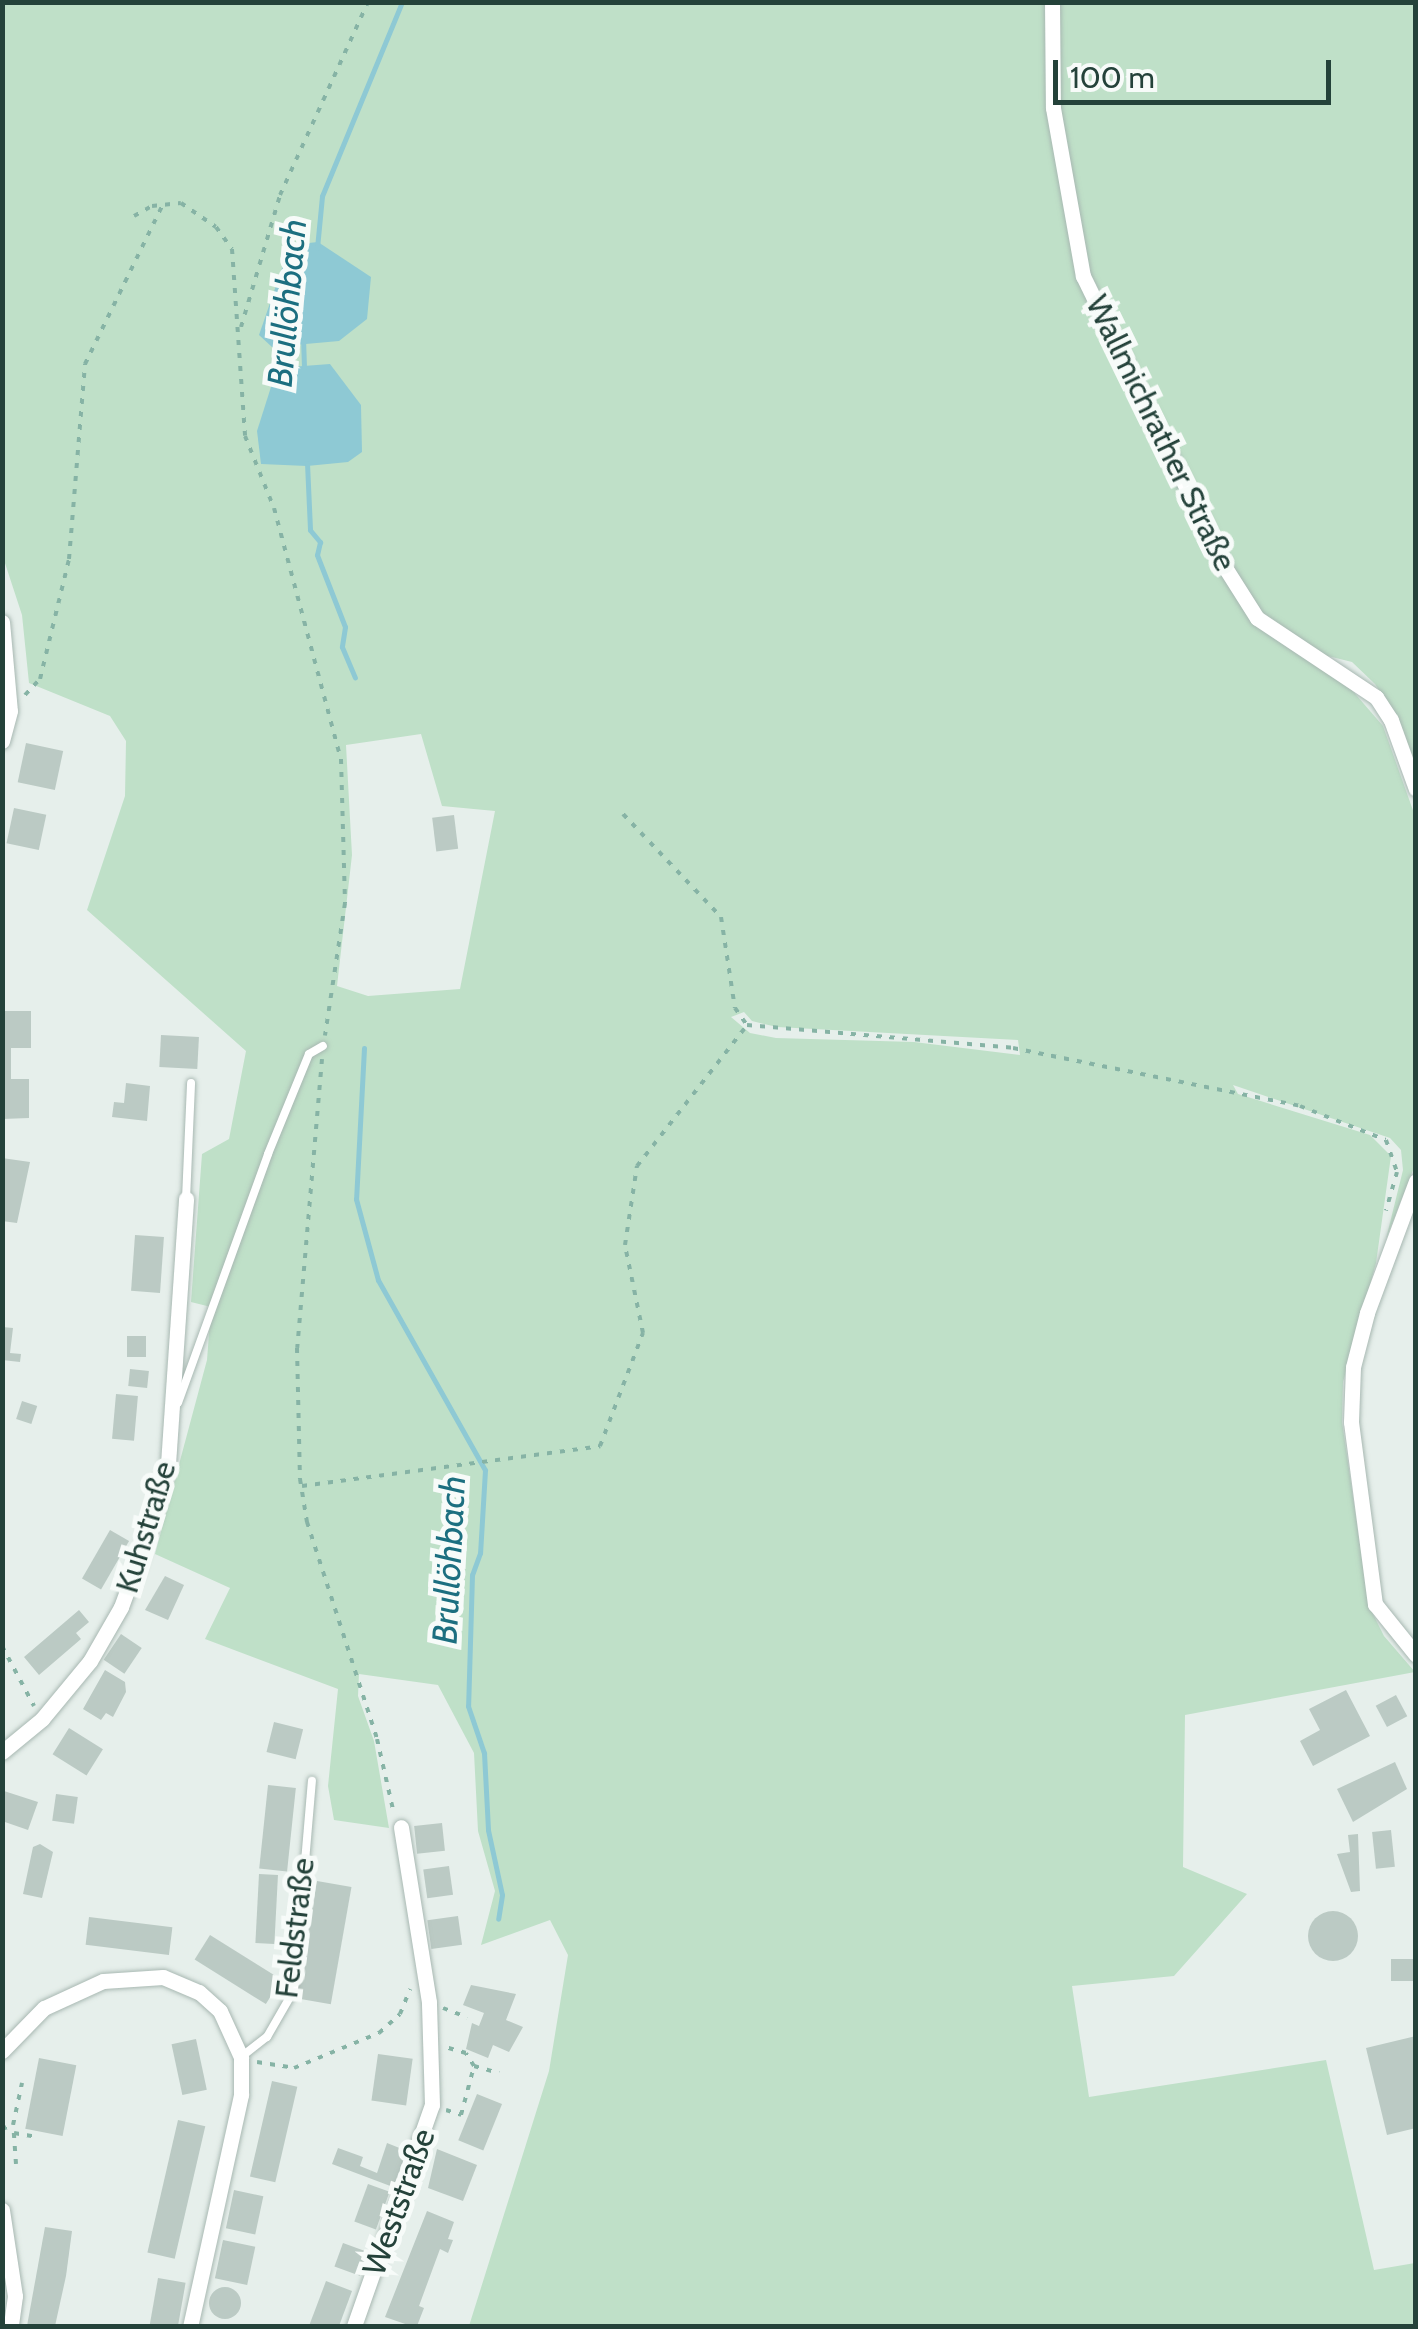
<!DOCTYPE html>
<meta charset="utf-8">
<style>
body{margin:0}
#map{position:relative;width:1418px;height:2329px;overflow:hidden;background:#e6efeb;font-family:Cabin,sans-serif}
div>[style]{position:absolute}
.green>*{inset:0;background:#bfe0c8}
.water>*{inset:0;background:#8ec9d4}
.stream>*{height:5px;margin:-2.5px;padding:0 2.5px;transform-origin:2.5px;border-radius:2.5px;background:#8ec9d4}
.building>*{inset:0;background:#bbcac4;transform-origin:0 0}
.round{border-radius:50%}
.path>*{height:4px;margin-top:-2px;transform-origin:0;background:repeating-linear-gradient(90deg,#86b3a5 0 5px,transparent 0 13px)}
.roads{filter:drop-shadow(0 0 2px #a8b8b2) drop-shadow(0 0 2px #a8b8b2)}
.service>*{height:8px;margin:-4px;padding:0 4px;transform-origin:4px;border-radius:4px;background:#fff}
.minor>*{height:15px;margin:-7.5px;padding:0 7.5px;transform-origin:7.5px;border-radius:7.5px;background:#fff}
span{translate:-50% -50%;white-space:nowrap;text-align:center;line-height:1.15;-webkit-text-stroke:10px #f7fbf9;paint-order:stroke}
.street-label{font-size:32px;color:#24423a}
.water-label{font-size:35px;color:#1c6f80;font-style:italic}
.frame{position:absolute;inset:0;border:5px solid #24423a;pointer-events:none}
.scale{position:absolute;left:1053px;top:60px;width:278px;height:45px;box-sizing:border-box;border:5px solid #24423a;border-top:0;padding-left:12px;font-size:30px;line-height:35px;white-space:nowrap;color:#24423a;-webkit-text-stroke:8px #f7fbf9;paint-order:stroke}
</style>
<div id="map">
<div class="green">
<div style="clip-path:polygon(evenodd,2px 3px,1415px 3px,1415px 769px,1396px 716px,1375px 684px,1352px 662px,1328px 656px,1317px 667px,1351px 689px,1383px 726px,1415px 816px,1415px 1165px,1386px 1239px,1403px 1170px,1401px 1150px,1390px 1138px,1233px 1085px,1238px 1094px,1370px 1135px,1391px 1156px,1376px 1263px,1343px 1382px,1342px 1422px,1369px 1606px,1384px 1636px,1415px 1672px,1185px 1715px,1183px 1867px,1247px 1894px,1174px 1976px,1072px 1986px,1089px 2097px,1326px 2060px,1374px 2270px,1415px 2263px,1415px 2326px,469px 2326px,549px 2071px,568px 1955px,550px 1920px,481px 1945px,495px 1891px,478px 1831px,474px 1753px,438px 1685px,359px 1674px,358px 1696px,374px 1741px,389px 1828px,334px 1820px,328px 1786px,338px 1689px,205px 1639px,230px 1588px,155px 1554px,207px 1360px,211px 1307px,191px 1302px,202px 1154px,229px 1139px,246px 1051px,87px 910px,125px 796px,126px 741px,110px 716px,29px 683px,22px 615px,2px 554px,2px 3px,421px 734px,442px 806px,495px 811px,460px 989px,368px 996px,337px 986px,352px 855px,346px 745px,421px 734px,2px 3px,744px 1012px,752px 1021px,777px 1027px,1018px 1040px,1020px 1055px,914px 1042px,776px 1038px,750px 1033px,731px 1017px,744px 1012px)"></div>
</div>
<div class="water">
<div style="clip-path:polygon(318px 242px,371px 277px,367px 319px,339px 341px,272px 347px,259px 335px,290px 245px)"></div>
<div style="clip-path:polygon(330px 364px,361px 405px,362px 452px,348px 462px,307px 466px,261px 464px,257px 431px,277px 368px)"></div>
</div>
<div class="stream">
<div style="left:317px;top:248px;width:52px;rotate:-84.5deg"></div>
<div style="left:322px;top:196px;width:210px;rotate:-67.6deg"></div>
<div style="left:303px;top:338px;width:29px;rotate:88deg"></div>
<div style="left:307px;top:463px;width:67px;rotate:87.4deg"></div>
<div style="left:310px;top:530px;width:16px;rotate:50deg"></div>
<div style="left:320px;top:542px;width:13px;rotate:103deg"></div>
<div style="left:317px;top:555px;width:77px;rotate:68.7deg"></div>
<div style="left:345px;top:627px;width:20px;rotate:99deg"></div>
<div style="left:342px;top:647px;width:33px;rotate:67deg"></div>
<div style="left:364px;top:1048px;width:151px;rotate:93deg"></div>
<div style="left:356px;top:1199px;width:84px;rotate:74.8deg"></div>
<div style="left:378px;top:1280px;width:218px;rotate:60.6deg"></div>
<div style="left:485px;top:1470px;width:83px;rotate:93.4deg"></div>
<div style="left:480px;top:1553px;width:23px;rotate:110deg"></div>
<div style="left:472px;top:1575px;width:131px;rotate:91.7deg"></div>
<div style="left:468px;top:1706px;width:50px;rotate:71.2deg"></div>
<div style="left:484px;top:1753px;width:77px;rotate:87deg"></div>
<div style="left:488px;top:1830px;width:66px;rotate:77.8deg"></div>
<div style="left:502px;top:1895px;width:24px;rotate:99deg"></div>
</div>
<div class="building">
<div style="left:26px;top:743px;width:38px;height:40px;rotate:12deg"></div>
<div style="left:14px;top:808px;width:33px;height:36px;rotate:12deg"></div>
<div style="left:454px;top:815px;width:34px;height:22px;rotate:83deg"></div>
<div style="clip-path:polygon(2px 1011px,31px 1011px,31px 1048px,11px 1048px,11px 1079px,29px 1079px,29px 1118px,2px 1119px)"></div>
<div style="left:161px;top:1035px;width:38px;height:32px;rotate:3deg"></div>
<div style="clip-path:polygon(126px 1083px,150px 1086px,147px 1121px,112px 1117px,114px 1102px,124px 1103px)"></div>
<div style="clip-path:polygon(2px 1158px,30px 1162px,17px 1223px,2px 1221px)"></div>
<div style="left:135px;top:1235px;width:29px;height:56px;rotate:4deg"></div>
<div style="clip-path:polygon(2px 1327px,13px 1328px,10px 1353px,21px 1354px,20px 1362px,2px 1360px)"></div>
<div style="left:127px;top:1336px;width:19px;height:21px"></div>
<div style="left:130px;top:1369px;width:19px;height:17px;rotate:6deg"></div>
<div style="left:116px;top:1394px;width:22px;height:45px;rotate:5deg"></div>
<div style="left:22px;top:1401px;width:16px;height:19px;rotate:18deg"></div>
<div style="left:110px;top:1530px;width:22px;height:56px;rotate:30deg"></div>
<div style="clip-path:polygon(165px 1576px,184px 1585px,168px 1620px,145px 1610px)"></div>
<div style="clip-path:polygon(79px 1610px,89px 1622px,76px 1633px,81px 1639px,39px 1675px,24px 1657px)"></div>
<div style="left:121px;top:1634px;width:25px;height:31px;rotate:34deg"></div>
<div style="clip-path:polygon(105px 1670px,125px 1682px,126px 1692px,113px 1717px,106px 1713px,101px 1720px,83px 1709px)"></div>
<div style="clip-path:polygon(1346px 1690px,1370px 1736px,1313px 1766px,1300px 1741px,1320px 1730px,1309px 1709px)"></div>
<div style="left:1396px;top:1695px;width:24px;height:23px;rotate:62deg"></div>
<div style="left:274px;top:1722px;width:30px;height:31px;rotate:14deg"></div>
<div style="left:69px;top:1728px;width:40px;height:31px;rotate:32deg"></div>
<div style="clip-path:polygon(1395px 1762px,1407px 1789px,1353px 1822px,1337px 1789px)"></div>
<div style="left:268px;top:1785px;width:28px;height:84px;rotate:6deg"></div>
<div style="clip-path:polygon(4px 1791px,38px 1802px,28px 1830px,2px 1821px)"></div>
<div style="left:56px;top:1794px;width:22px;height:27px;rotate:8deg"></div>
<div style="left:442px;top:1823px;width:28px;height:28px;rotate:84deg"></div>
<div style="left:1391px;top:1830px;width:37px;height:19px;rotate:84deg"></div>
<div style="clip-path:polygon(1358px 1834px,1360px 1891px,1351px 1892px,1337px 1854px,1350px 1852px,1348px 1835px)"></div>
<div style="clip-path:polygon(40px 1844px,53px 1852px,42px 1898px,23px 1894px,33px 1847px)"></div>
<div style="left:449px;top:1866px;width:29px;height:26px;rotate:82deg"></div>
<div style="left:259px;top:1874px;width:19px;height:69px;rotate:3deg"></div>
<div style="left:317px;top:1881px;width:35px;height:119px;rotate:10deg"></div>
<div class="round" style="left:1308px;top:1911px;width:50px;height:50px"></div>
<div style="left:458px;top:1916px;width:29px;height:31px;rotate:82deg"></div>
<div style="left:89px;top:1917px;width:84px;height:28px;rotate:7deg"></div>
<div style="left:210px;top:1935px;width:84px;height:29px;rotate:32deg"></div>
<div style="left:1391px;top:1959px;width:25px;height:22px"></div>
<div style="clip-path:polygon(471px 1985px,516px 1994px,506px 2020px,523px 2027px,509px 2052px,493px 2045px,488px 2058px,466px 2049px,472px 2023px,479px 2026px,484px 2013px,463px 2005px)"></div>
<div style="clip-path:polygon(1416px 2036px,1416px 2128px,1387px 2135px,1366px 2048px)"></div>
<div style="left:196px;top:2039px;width:52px;height:25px;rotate:78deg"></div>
<div style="left:378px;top:2054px;width:35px;height:47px;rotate:8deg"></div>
<div style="left:39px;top:2058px;width:38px;height:72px;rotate:11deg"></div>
<div style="left:272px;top:2081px;width:26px;height:98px;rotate:13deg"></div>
<div style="left:477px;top:2094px;width:27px;height:50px;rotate:22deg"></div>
<div style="left:178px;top:2120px;width:28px;height:136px;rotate:13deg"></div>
<div style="clip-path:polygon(387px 2143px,407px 2151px,393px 2187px,332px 2164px,338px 2148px,363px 2157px,360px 2166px,377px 2173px)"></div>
<div style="clip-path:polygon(437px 2149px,477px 2165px,463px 2201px,428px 2188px)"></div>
<div style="left:368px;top:2184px;width:23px;height:40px;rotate:20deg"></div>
<div style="left:234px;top:2190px;width:30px;height:39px;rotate:12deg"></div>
<div style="clip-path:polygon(427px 2211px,454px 2222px,448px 2239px,453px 2240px,448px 2253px,440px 2249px,419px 2306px,424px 2308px,417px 2326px,411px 2326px,385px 2317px)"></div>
<div style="clip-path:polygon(45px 2227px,72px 2231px,66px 2276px,55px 2326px,27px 2326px)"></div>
<div style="left:223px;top:2240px;width:33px;height:39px;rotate:12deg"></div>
<div style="left:343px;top:2243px;width:27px;height:25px;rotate:20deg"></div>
<div style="left:158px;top:2278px;width:28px;height:49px;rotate:10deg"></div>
<div style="clip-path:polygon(326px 2281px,352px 2291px,339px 2326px,309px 2326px)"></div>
<div class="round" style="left:209px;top:2287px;width:32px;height:32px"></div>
</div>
<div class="path">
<div style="left:134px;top:216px;width:21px;rotate:-29deg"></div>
<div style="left:152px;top:206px;width:29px;rotate:-6deg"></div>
<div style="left:181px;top:203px;width:42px;rotate:34.4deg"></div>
<div style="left:216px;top:227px;width:27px;rotate:54deg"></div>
<div style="left:232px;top:249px;width:187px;rotate:86deg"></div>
<div style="left:245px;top:436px;width:78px;rotate:68.1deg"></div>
<div style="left:274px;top:508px;width:260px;rotate:75.1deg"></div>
<div style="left:341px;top:759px;width:144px;rotate:88.4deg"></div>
<div style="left:345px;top:903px;width:134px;rotate:98.6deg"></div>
<div style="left:241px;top:327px;width:138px;rotate:-73.5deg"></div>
<div style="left:280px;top:195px;width:212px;rotate:-65.5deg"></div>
<div style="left:25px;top:695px;width:22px;rotate:-47deg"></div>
<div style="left:40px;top:679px;width:123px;rotate:-76.4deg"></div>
<div style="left:69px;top:559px;width:196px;rotate:-85.3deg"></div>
<div style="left:85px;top:364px;width:178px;rotate:-64deg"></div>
<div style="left:623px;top:814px;width:142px;rotate:46.4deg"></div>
<div style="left:721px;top:917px;width:92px;rotate:81.3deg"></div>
<div style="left:735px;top:1008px;width:21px;rotate:55deg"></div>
<div style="left:747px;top:1025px;width:267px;rotate:4.9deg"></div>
<div style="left:1013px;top:1048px;width:293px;rotate:11.4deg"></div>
<div style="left:1300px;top:1106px;width:92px;rotate:21.6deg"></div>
<div style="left:1386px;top:1140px;width:34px;rotate:71deg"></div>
<div style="left:1397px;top:1172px;width:40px;rotate:106deg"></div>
<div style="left:322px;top:1059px;width:290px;rotate:94.9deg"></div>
<div style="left:297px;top:1348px;width:131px;rotate:88.7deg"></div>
<div style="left:300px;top:1479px;width:44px;rotate:80.8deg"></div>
<div style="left:307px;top:1522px;width:228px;rotate:72.1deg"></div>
<div style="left:377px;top:1739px;width:77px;rotate:77.2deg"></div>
<div style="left:302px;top:1486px;width:301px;rotate:-7.6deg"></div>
<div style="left:600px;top:1446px;width:121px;rotate:-69.2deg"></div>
<div style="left:643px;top:1333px;width:90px;rotate:-101.6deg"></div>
<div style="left:625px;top:1245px;width:80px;rotate:-81.4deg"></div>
<div style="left:637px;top:1166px;width:179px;rotate:-52deg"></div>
<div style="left:2px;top:1646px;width:68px;rotate:61.9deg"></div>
<div style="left:443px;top:2008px;width:26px;rotate:21deg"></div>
<div style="left:257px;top:2062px;width:37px;rotate:9deg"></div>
<div style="left:294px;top:2068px;width:92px;rotate:-22.4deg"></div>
<div style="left:379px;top:2033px;width:28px;rotate:-42deg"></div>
<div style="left:400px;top:2014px;width:27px;rotate:-68deg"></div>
<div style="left:474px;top:2066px;width:26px;rotate:16deg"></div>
<div style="left:446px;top:2110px;width:16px;rotate:18deg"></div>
<div style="left:461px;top:2115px;width:51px;rotate:-75.1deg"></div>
<div style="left:474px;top:2066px;width:15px;rotate:-122deg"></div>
<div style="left:466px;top:2053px;width:19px;rotate:-164deg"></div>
<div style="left:2px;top:2129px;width:12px;rotate:-20deg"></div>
<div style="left:14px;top:2133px;width:22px;rotate:10deg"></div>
<div style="left:16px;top:2164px;width:39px;rotate:-94deg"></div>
<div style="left:13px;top:2125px;width:43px;rotate:-77.9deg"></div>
</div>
<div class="roads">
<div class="service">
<div style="left:186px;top:1199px;width:116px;rotate:-87.5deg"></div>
<div style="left:178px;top:1403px;width:265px;rotate:-70.1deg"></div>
<div style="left:268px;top:1154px;width:108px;rotate:-67.7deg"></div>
<div style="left:309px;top:1054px;width:16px;rotate:-30deg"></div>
<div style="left:241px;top:2057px;width:33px;rotate:-38deg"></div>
<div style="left:267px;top:2037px;width:54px;rotate:-60.1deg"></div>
<div style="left:294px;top:1990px;width:210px;rotate:-85.1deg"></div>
</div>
<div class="minor">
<div style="left:1052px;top:2px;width:106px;rotate:89.5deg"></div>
<div style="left:1053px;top:108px;width:171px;rotate:79.9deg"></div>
<div style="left:1083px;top:276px;width:326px;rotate:64deg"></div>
<div style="left:1226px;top:569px;width:58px;rotate:57.7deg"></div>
<div style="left:1257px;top:618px;width:143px;rotate:33.6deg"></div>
<div style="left:1376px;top:697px;width:27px;rotate:57deg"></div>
<div style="left:1391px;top:720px;width:73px;rotate:70.1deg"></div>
<div style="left:2px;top:622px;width:89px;rotate:84.9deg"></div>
<div style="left:10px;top:711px;width:31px;rotate:105deg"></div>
<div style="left:1416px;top:1181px;width:141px;rotate:110.4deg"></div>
<div style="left:1367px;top:1313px;width:56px;rotate:104.5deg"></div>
<div style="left:1353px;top:1367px;width:55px;rotate:92.1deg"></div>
<div style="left:1351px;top:1422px;width:184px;rotate:82.5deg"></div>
<div style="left:1375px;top:1604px;width:65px;rotate:51.2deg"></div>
<div style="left:2px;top:1752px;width:52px;rotate:-39.5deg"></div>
<div style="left:42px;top:1719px;width:75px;rotate:-50.4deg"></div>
<div style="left:90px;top:1661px;width:62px;rotate:-60.1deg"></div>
<div style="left:121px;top:1607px;width:95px;rotate:-69.7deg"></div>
<div style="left:154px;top:1518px;width:56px;rotate:-75.5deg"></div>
<div style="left:168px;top:1464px;width:266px;rotate:-86.1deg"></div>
<div style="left:2px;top:2051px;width:60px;rotate:-45.7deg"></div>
<div style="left:44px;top:2008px;width:65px;rotate:-24.6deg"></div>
<div style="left:103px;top:1981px;width:60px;rotate:-3.8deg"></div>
<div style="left:163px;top:1977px;width:39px;rotate:23deg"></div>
<div style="left:199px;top:1992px;width:28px;rotate:42deg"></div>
<div style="left:220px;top:2011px;width:51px;rotate:65.5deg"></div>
<div style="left:241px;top:2057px;width:38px;rotate:90deg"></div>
<div style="left:241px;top:2095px;width:237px;rotate:102.4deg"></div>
<div style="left:2px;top:2210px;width:87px;rotate:81.4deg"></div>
<div style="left:15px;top:2296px;width:30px;rotate:98deg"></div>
<div style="left:354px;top:2326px;width:234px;rotate:-70.6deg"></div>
<div style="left:432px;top:2105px;width:103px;rotate:-91.7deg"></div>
<div style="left:429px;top:2002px;width:177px;rotate:-99.1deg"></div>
</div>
</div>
<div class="street-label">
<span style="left:1161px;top:433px;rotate:64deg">Wallmichrather Straße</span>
<span style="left:146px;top:1527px;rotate:-73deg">Kuhstraße</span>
<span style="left:295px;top:1928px;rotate:-83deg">Feldstraße</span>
<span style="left:399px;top:2202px;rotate:-70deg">Weststraße</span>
</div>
<div class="water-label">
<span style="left:287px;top:303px;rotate:-85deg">Brullöhbach</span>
<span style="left:449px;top:1560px;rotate:-87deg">Brullöhbach</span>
</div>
<div class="frame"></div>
<div class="scale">100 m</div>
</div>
